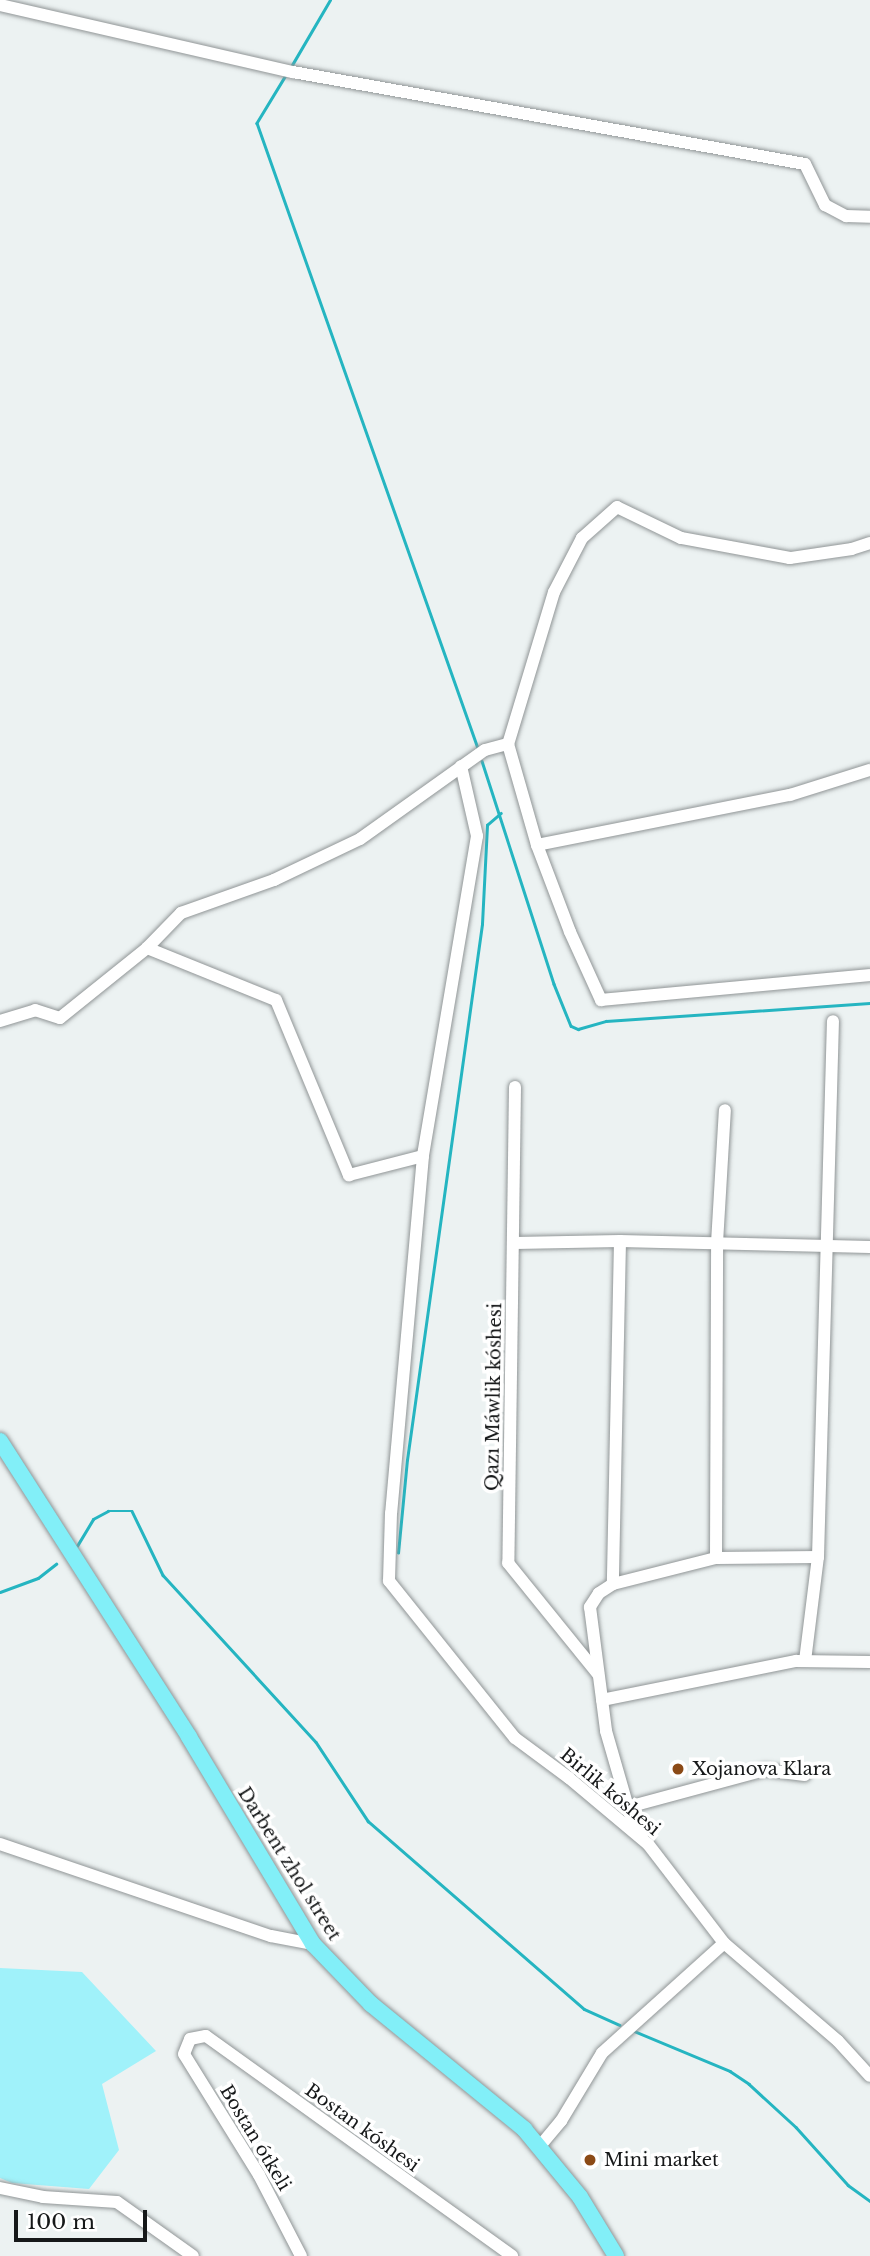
<!DOCTYPE html>
<meta charset="utf-8">
<style>
body{margin:0}
#map{position:relative;width:870px;height:2256px;overflow:hidden;background:#ecf2f2;font-family:"Libre Baskerville",serif}
div>[style]{position:absolute}
.green>*{inset:0;background:#a0f2fa}
.stream>*{height:2.5px;margin:-1.25px;padding:0 1.25px;transform-origin:1.25px;border-radius:1.25px;background:#25b5c1}
.roads{filter:drop-shadow(0 0 2px #909596) drop-shadow(0 0 2px #909596)}
.minor>*{height:12px;margin:-6px;padding:0 6px;transform-origin:6px;border-radius:6px;background:#fff}
.major>*{height:16px;margin:-8px;padding:0 8px;transform-origin:8px;border-radius:8px;background:#82eff8}
.dots>*{width:19px;height:19px;translate:-50% -50%;box-sizing:border-box;border:4px solid #fff;border-radius:50%}
span{translate:-50% -50%;white-space:nowrap;text-align:center;line-height:1.15;-webkit-text-stroke:7px #fff;paint-order:stroke}
.street-label{font-size:18px;color:#161819}
.poi-label{font-size:18px;color:#161819}
.left{translate:0 -50%;text-align:left}
.scale{position:absolute;left:14px;top:2210px;width:133px;height:32px;box-sizing:border-box;border:4px solid #161819;border-top:0;padding-left:9px;font-size:21px;line-height:24px;white-space:nowrap;color:#161819;-webkit-text-stroke:5px #fff;paint-order:stroke}
</style>
<div id="map">
<div class="green">
<div style="clip-path:polygon(0 1968px,82px 1972px,156px 2051px,102px 2084px,119px 2150px,89px 2189px,12px 2183px,0 2178px)"></div>
</div>
<div class="stream">
<div style="left:292px;top:65px;width:75px;rotate:-59.7deg"></div>
<div style="left:285px;top:77px;width:54px;rotate:121.3deg"></div>
<div style="left:257px;top:123px;width:663px;rotate:70.53deg"></div>
<div style="left:482px;top:761px;width:234px;rotate:72.1deg"></div>
<div style="left:554px;top:984px;width:45px;rotate:68deg"></div>
<div style="left:571px;top:1026px;width:8px;rotate:23deg"></div>
<div style="left:578px;top:1029px;width:29px;rotate:-16deg"></div>
<div style="left:606px;top:1021px;width:265px;rotate:-3.9deg"></div>
<div style="left:77px;top:1546px;width:31px;rotate:-59deg"></div>
<div style="left:93px;top:1519px;width:17px;rotate:-28deg"></div>
<div style="left:108px;top:1511px;width:24px"></div>
<div style="left:132px;top:1511px;width:71px;rotate:64.2deg"></div>
<div style="left:163px;top:1575px;width:226px;rotate:47.5deg"></div>
<div style="left:316px;top:1742px;width:95px;rotate:56.6deg"></div>
<div style="left:368px;top:1821px;width:286px;rotate:41deg"></div>
<div style="left:584px;top:2009px;width:39px;rotate:24deg"></div>
<div style="left:398px;top:1553px;width:93px;rotate:-84.5deg"></div>
<div style="left:407px;top:1460px;width:541px;rotate:-82.03deg"></div>
<div style="left:482px;top:924px;width:99px;rotate:-87.1deg"></div>
<div style="left:487px;top:825px;width:18px;rotate:-41deg"></div>
<div style="left:0;top:1592px;width:40px;rotate:-20.2deg"></div>
<div style="left:38px;top:1578px;width:23px;rotate:-38deg"></div>
<div style="left:634px;top:2031px;width:104px;rotate:22.6deg"></div>
<div style="left:730px;top:2071px;width:23px;rotate:34deg"></div>
<div style="left:749px;top:2084px;width:64px;rotate:42.5deg"></div>
<div style="left:796px;top:2127px;width:78px;rotate:48.1deg"></div>
<div style="left:848px;top:2185px;width:27px;rotate:36deg"></div>
</div>
<div class="roads">
<div class="minor">
<div style="left:0;top:5px;width:301px;rotate:12.9deg"></div>
<div style="left:293px;top:72px;width:520px;rotate:10.19deg"></div>
<div style="left:805px;top:164px;width:46px;rotate:64deg"></div>
<div style="left:825px;top:205px;width:24px;rotate:28deg"></div>
<div style="left:846px;top:216px;width:24px;rotate:2deg"></div>
<div style="left:870px;top:543px;width:19px;rotate:162deg"></div>
<div style="left:852px;top:549px;width:63px;rotate:171.7deg"></div>
<div style="left:790px;top:558px;width:111px;rotate:-169.6deg"></div>
<div style="left:681px;top:538px;width:71px;rotate:-154.2deg"></div>
<div style="left:617px;top:507px;width:47px;rotate:138.5deg"></div>
<div style="left:582px;top:538px;width:61px;rotate:117.4deg"></div>
<div style="left:554px;top:592px;width:159px;rotate:106.8deg"></div>
<div style="left:508px;top:744px;width:105px;rotate:74deg"></div>
<div style="left:537px;top:845px;width:93px;rotate:69.2deg"></div>
<div style="left:570px;top:932px;width:75px;rotate:65.5deg"></div>
<div style="left:601px;top:1000px;width:270px;rotate:-5.3deg"></div>
<div style="left:461px;top:766px;width:72px;rotate:77.1deg"></div>
<div style="left:477px;top:836px;width:325px;rotate:99.6deg"></div>
<div style="left:423px;top:1156px;width:358px;rotate:95.1deg"></div>
<div style="left:391px;top:1513px;width:68px;rotate:91.7deg"></div>
<div style="left:389px;top:1581px;width:201px;rotate:51.3deg"></div>
<div style="left:515px;top:1738px;width:67px;rotate:36.5deg"></div>
<div style="left:569px;top:1778px;width:103px;rotate:39.9deg"></div>
<div style="left:648px;top:1844px;width:125px;rotate:52.5deg"></div>
<div style="left:724px;top:1943px;width:150px;rotate:40.7deg"></div>
<div style="left:838px;top:2041px;width:47px;rotate:47.6deg"></div>
<div style="left:537px;top:845px;width:258px;rotate:-11.2deg"></div>
<div style="left:790px;top:795px;width:84px;rotate:-17.4deg"></div>
<div style="left:147px;top:948px;width:139px;rotate:22deg"></div>
<div style="left:276px;top:1000px;width:190px;rotate:67.4deg"></div>
<div style="left:349px;top:1175px;width:76px;rotate:-14.4deg"></div>
<div style="left:0;top:1021px;width:37px;rotate:-17deg"></div>
<div style="left:35px;top:1010px;width:26px;rotate:18deg"></div>
<div style="left:60px;top:1018px;width:112px;rotate:-38.8deg"></div>
<div style="left:147px;top:948px;width:49px;rotate:-45.8deg"></div>
<div style="left:181px;top:913px;width:99px;rotate:-19.5deg"></div>
<div style="left:274px;top:880px;width:95px;rotate:-25.5deg"></div>
<div style="left:360px;top:839px;width:153px;rotate:-35.5deg"></div>
<div style="left:485px;top:750px;width:24px;rotate:-15deg"></div>
<div style="left:515px;top:1087px;width:476px;rotate:90.8deg"></div>
<div style="left:508px;top:1563px;width:143px;rotate:51deg"></div>
<div style="left:620px;top:1241px;width:343px;rotate:91.2deg"></div>
<div style="left:613px;top:1584px;width:17px;rotate:147deg"></div>
<div style="left:599px;top:1593px;width:17px;rotate:123deg"></div>
<div style="left:590px;top:1607px;width:125px;rotate:82.6deg"></div>
<div style="left:606px;top:1731px;width:86px;rotate:73.9deg"></div>
<div style="left:630px;top:1814px;width:24px;rotate:60deg"></div>
<div style="left:515px;top:1243px;width:105px;rotate:-1.1deg"></div>
<div style="left:620px;top:1241px;width:250px;rotate:1.4deg"></div>
<div style="left:716px;top:1558px;width:315px;rotate:-89.8deg"></div>
<div style="left:717px;top:1243px;width:133px;rotate:-86.6deg"></div>
<div style="left:613px;top:1584px;width:106px;rotate:-14.2deg"></div>
<div style="left:716px;top:1558px;width:102px;rotate:-0.6deg"></div>
<div style="left:805px;top:1661px;width:105px;rotate:-82.9deg"></div>
<div style="left:818px;top:1557px;width:536px;rotate:-88.4deg"></div>
<div style="left:602px;top:1700px;width:198px;rotate:-11.4deg"></div>
<div style="left:796px;top:1661px;width:74px;rotate:0.8deg"></div>
<div style="left:628px;top:1807px;width:142px;rotate:-15.1deg"></div>
<div style="left:765px;top:1770px;width:40px;rotate:7.1deg"></div>
<div style="left:0;top:1844px;width:286px;rotate:18.8deg"></div>
<div style="left:271px;top:1936px;width:43px;rotate:10.8deg"></div>
<div style="left:540px;top:2146px;width:33px;rotate:-50deg"></div>
<div style="left:561px;top:2121px;width:79px;rotate:-58.9deg"></div>
<div style="left:602px;top:2053px;width:164px;rotate:-42deg"></div>
<div style="left:0;top:2188px;width:44px;rotate:11.8deg"></div>
<div style="left:43px;top:2197px;width:74px;rotate:3.9deg"></div>
<div style="left:117px;top:2202px;width:93px;rotate:35.4deg"></div>
<div style="left:301px;top:2256px;width:91px;rotate:-117.4deg"></div>
<div style="left:259px;top:2175px;width:142px;rotate:-121.8deg"></div>
<div style="left:184px;top:2054px;width:16px;rotate:-68deg"></div>
<div style="left:190px;top:2039px;width:16px;rotate:-11deg"></div>
<div style="left:206px;top:2036px;width:377px;rotate:35.7deg"></div>
</div>
<div class="major">
<div style="left:0;top:1441px;width:351px;rotate:57.4deg"></div>
<div style="left:189px;top:1737px;width:241px;rotate:59.1deg"></div>
<div style="left:313px;top:1944px;width:83px;rotate:46deg"></div>
<div style="left:371px;top:2004px;width:198px;rotate:39.2deg"></div>
<div style="left:524px;top:2129px;width:88px;rotate:50.5deg"></div>
<div style="left:580px;top:2197px;width:69px;rotate:58.6deg"></div>
</div>
</div>
<div class="dots">
<div style="left:678px;top:1769px;background:#8b4a16"></div>
<div style="left:590px;top:2160px;background:#8b4a16"></div>
</div>
<div class="street-label">
<span style="left:494px;top:1397px;rotate:-89deg">Qazı Máwlik kóshesi</span>
<span style="left:610px;top:1792px;rotate:40deg">Birlik kóshesi</span>
<span style="left:289px;top:1864px;rotate:58deg">Darbent zhol street</span>
<span style="left:362px;top:2128px;rotate:36deg">Bostan kóshesi</span>
<span style="left:255px;top:2138px;rotate:59deg">Bostan ótkeli</span>
</div>
<div class="poi-label">
<span class="left" style="left:692px;top:1769px">Xojanova Klara</span>
<span class="left" style="left:604px;top:2160px">Mini market</span>
</div>
<div class="scale">100 m</div>
</div>
